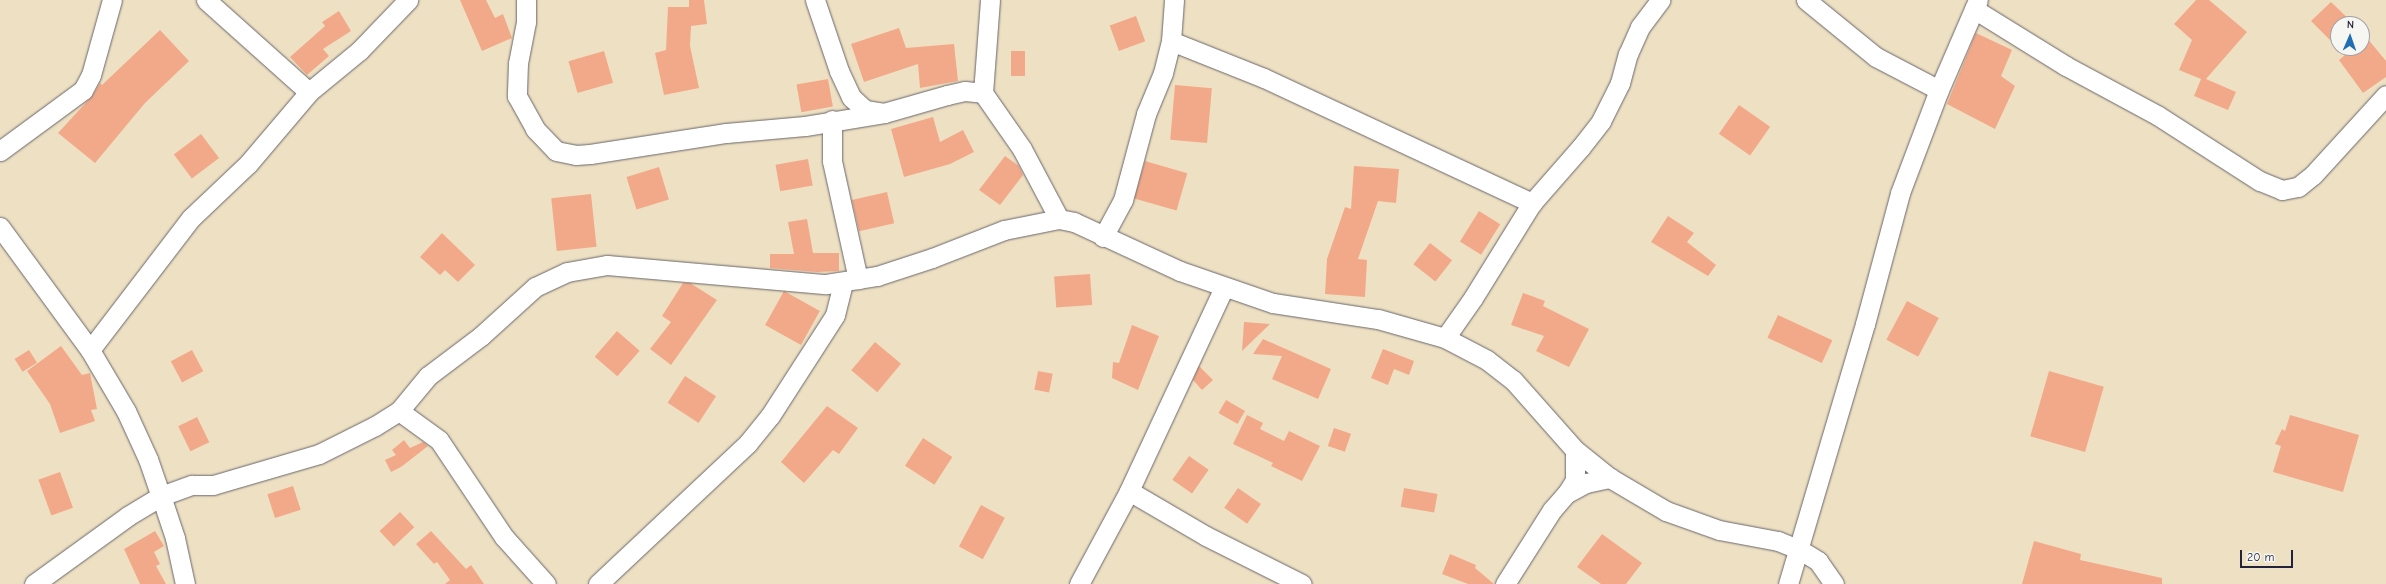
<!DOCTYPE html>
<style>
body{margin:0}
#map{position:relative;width:2386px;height:584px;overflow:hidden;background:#eee1c3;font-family:"Comic Neue",sans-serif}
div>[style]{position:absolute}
.building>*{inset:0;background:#f2a989;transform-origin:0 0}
.roads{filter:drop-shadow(0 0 1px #69656b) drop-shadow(0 0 1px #69656b)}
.minor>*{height:19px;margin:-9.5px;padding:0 9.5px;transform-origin:9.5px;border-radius:9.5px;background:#fff}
span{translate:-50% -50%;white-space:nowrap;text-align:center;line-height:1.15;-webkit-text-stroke:3.5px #f6f6f2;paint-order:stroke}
.north{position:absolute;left:2330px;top:16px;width:40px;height:40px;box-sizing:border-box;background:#f6f6f2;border:1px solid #a1a1a9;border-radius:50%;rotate:2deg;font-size:11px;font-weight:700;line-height:16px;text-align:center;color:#22223b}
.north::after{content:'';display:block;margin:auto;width:14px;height:18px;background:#1f6fb2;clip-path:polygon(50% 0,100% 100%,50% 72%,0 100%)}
.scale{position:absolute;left:2240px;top:550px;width:53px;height:18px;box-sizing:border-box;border:2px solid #22223b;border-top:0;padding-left:5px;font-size:12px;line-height:14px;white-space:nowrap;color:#22223b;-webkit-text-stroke:3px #f6f6f2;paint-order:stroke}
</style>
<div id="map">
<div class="building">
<div style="clip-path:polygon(460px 0,486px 0,495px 18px,503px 14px,512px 38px,482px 51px)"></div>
<div style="clip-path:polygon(689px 0,704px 0,707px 24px,691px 26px,690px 46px,699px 88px,664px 95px,655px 53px,666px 50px,668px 7px,689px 7px)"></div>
<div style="clip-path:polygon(2196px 0,2209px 0,2247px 32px,2206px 79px,2236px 92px,2228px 110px,2194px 96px,2201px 79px,2179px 70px,2192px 40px,2174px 24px)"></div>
<div style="clip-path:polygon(2331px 2px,2354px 24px,2338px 24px,2338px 48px,2311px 21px)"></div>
<div style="clip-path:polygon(339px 11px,351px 31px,323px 49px,329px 56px,307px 75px,290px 57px,325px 26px,322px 22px)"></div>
<div style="left:1136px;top:16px;width:27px;height:28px;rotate:70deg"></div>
<div style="clip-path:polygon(899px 28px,906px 48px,954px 44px,958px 81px,920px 88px,918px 64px,864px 82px,851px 44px)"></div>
<div style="clip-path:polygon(160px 30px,189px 61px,145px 103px,95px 163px,58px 133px,93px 95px,100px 83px,102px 85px)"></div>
<div style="clip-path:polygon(2362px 32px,2386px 61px,2386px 77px,2363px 93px,2339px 60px,2345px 55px,2338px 48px,2362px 48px)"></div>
<div style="clip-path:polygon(1976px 33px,2012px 50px,2001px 76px,2015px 86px,1995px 129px,1947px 104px)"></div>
<div style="left:604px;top:51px;width:33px;height:37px;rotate:74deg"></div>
<div style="left:1011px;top:51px;width:14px;height:25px"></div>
<div style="left:828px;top:79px;width:28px;height:32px;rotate:80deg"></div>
<div style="left:1175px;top:85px;width:37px;height:55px;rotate:5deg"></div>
<div style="left:1739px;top:105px;width:38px;height:35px;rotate:35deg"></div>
<div style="clip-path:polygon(933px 117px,940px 142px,963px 130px,974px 152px,950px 164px,904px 177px,891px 129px)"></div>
<div style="left:201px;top:134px;width:30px;height:34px;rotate:53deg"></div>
<div style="clip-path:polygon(1005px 156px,1019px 166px,1023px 175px,1000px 205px,979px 190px)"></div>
<div style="left:808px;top:159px;width:27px;height:33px;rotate:80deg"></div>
<div style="left:1145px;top:161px;width:44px;height:39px;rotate:16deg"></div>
<div style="clip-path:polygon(1354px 166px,1399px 169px,1396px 203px,1378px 201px,1358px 259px,1367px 260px,1365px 297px,1325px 294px,1327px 259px,1345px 207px,1351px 209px)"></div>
<div style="left:659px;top:167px;width:34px;height:34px;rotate:73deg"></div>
<div style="left:887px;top:192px;width:32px;height:36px;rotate:77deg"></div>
<div style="left:591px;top:194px;width:53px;height:40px;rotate:84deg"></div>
<div style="left:1479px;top:211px;width:25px;height:36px;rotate:32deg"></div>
<div style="clip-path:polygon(1668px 216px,1694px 233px,1687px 242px,1716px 265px,1708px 276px,1651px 242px)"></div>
<div style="clip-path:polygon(807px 219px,813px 253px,839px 253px,839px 271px,817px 272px,770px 268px,770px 254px,794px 254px,788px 222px)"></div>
<div style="clip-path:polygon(442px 233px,475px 265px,458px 282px,445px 270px,440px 275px,420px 257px)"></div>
<div style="left:1430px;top:243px;width:28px;height:27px;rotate:38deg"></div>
<div style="left:1090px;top:274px;width:31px;height:36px;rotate:86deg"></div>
<div style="clip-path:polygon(683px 283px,690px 283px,717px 300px,671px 365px,650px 349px,671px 322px,662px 316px)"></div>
<div style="left:784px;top:291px;width:41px;height:39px;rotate:29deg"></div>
<div style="clip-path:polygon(1523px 293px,1545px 301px,1543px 306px,1589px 329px,1569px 367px,1536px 351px,1544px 336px,1511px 325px)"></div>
<div style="left:1907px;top:301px;width:36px;height:44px;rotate:28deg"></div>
<div style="left:1778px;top:315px;width:60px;height:25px;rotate:25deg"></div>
<div style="clip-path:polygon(1244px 322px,1270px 324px,1242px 351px)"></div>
<div style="clip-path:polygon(1132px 325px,1159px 336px,1138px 390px,1112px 378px,1113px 362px,1119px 363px)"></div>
<div style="left:617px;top:331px;width:30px;height:34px;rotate:41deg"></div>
<div style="clip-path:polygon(1263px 339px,1331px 369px,1318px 399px,1272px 379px,1282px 356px,1253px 354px)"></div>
<div style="left:875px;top:342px;width:34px;height:37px;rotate:40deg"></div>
<div style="clip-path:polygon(61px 346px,82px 375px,90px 373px,97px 409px,91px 410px,95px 421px,60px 433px,50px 404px,27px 371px)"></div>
<div style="clip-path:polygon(1383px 349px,1414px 361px,1409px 375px,1394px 369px,1388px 385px,1371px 378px)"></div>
<div style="left:29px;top:350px;width:15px;height:17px;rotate:58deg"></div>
<div style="left:192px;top:350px;width:24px;height:24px;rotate:62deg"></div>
<div style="clip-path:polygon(1199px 366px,1213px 380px,1202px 390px,1193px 380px)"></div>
<div style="left:1038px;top:371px;width:15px;height:19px;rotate:11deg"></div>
<div style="left:2049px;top:371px;width:57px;height:68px;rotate:16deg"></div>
<div style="left:685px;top:376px;width:37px;height:32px;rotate:33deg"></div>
<div style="left:1226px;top:400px;width:22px;height:15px;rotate:30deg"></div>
<div style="clip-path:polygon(827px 406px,858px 428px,839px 454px,833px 450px,804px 483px,781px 462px)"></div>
<div style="clip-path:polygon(1247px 415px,1263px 423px,1260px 429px,1284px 441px,1289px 431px,1320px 446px,1302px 481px,1271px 466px,1273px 463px,1233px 444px)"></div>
<div style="clip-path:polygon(2290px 415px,2359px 435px,2343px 492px,2273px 472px,2281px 446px,2275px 444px,2282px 429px,2285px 431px)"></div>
<div style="left:197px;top:417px;width:28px;height:21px;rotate:64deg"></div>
<div style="left:1334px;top:428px;width:18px;height:19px;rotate:19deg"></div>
<div style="left:923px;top:438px;width:35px;height:33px;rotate:33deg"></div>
<div style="clip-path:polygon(404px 440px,410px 448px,423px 442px,428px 446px,401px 467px,391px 472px,385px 460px,396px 455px,392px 450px)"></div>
<div style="left:1189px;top:456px;width:24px;height:29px;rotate:35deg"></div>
<div style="left:60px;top:472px;width:38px;height:23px;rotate:70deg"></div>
<div style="left:293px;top:486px;width:25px;height:27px;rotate:72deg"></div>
<div style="left:1238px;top:488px;width:28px;height:24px;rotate:35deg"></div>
<div style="left:1404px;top:488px;width:34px;height:19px;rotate:10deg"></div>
<div style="left:981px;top:505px;width:27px;height:47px;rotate:28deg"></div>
<div style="left:400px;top:512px;width:21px;height:28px;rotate:47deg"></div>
<div style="clip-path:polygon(155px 531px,164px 546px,154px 552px,160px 564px,156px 566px,166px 584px,140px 584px,124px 549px)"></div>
<div style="clip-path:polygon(431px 531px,466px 569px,471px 565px,484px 584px,445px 584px,450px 580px,437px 562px,434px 564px,416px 544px)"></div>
<div style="clip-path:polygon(1602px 534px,1642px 563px,1626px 584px,1601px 584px,1577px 567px)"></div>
<div style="clip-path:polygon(2034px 541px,2081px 554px,2080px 560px,2162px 578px,2162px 584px,2022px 584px)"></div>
<div style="clip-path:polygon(1450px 554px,1476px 565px,1475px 568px,1494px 584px,1468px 584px,1442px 574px)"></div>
</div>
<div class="roads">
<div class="minor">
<div style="left:206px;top:0;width:138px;rotate:41.8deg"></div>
<div style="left:526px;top:0;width:22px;rotate:90deg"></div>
<div style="left:526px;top:22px;width:42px;rotate:101deg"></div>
<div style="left:518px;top:63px;width:33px;rotate:92deg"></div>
<div style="left:517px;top:96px;width:38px;rotate:61deg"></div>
<div style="left:535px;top:129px;width:30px;rotate:46deg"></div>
<div style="left:556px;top:151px;width:20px;rotate:11deg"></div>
<div style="left:576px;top:155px;width:14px;rotate:-4deg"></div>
<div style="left:590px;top:154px;width:138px;rotate:-8.8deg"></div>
<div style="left:726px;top:133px;width:79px;rotate:-5.1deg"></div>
<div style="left:805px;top:126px;width:80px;rotate:-9.3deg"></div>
<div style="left:815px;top:0;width:75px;rotate:71.3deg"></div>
<div style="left:839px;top:71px;width:29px;rotate:65deg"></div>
<div style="left:851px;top:97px;width:19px;rotate:43deg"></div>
<div style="left:865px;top:110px;width:19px;rotate:9deg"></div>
<div style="left:884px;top:113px;width:66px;rotate:-15.9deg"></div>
<div style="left:947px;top:95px;width:18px;rotate:-13deg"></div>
<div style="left:965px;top:91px;width:18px;rotate:6deg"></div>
<div style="left:983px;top:93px;width:68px;rotate:55.1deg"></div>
<div style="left:1022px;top:149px;width:79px;rotate:62.1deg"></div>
<div style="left:1806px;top:0;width:90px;rotate:39.2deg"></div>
<div style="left:1876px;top:57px;width:71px;rotate:27.6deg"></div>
<div style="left:1974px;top:9px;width:108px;rotate:31.8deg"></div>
<div style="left:2066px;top:66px;width:103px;rotate:28.3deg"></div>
<div style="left:2157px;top:115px;width:122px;rotate:32.7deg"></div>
<div style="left:2260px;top:181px;width:24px;rotate:22deg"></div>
<div style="left:2282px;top:190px;width:16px;rotate:-11deg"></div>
<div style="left:2298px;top:187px;width:19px;rotate:-39deg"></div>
<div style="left:2313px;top:175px;width:108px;rotate:-47.6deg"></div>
<div style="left:1171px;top:41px;width:100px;rotate:21.7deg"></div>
<div style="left:1264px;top:78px;width:296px;rotate:25deg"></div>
<div style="left:983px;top:93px;width:93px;rotate:-85.7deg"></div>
<div style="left:832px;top:120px;width:41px;rotate:90deg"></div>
<div style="left:832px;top:161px;width:121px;rotate:77.6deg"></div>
<div style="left:0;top:151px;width:103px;rotate:-36.3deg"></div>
<div style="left:83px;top:90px;width:17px;rotate:-62deg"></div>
<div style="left:91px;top:75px;width:78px;rotate:-74.4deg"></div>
<div style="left:0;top:227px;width:152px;rotate:53.8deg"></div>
<div style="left:90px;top:350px;width:71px;rotate:59.5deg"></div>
<div style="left:126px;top:411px;width:53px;rotate:65.4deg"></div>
<div style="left:148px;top:459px;width:39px;rotate:71deg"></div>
<div style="left:161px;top:496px;width:39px;rotate:149deg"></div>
<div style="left:128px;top:516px;width:116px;rotate:144.1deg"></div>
<div style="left:1103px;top:237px;width:42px;rotate:-61.6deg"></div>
<div style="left:1123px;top:200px;width:89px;rotate:-75deg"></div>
<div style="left:1146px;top:114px;width:44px;rotate:-67.5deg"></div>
<div style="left:1163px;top:73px;width:33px;rotate:-76deg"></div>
<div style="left:1171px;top:41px;width:41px;rotate:-85.8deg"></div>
<div style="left:1445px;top:338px;width:49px;rotate:-55deg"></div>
<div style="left:1473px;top:298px;width:112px;rotate:-58.2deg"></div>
<div style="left:1532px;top:203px;width:74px;rotate:-48.8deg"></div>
<div style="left:1581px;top:147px;width:33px;rotate:-52deg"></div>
<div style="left:1601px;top:121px;width:42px;rotate:-63.4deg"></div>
<div style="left:1620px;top:83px;width:30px;rotate:-75deg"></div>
<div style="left:1628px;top:54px;width:30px;rotate:-66deg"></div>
<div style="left:1640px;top:27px;width:34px;rotate:-53deg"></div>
<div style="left:90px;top:350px;width:166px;rotate:-52.6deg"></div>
<div style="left:191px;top:218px;width:79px;rotate:-43.5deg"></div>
<div style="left:248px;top:164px;width:94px;rotate:-49.7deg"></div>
<div style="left:309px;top:92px;width:65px;rotate:-39.4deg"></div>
<div style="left:359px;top:51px;width:71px;rotate:-46.1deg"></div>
<div style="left:399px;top:411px;width:49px;rotate:35.9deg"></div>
<div style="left:439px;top:440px;width:117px;rotate:56.2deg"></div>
<div style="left:504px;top:537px;width:63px;rotate:48.2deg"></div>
<div style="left:1129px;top:491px;width:89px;rotate:30.3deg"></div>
<div style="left:1206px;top:536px;width:107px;rotate:26.6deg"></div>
<div style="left:1567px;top:493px;width:15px;rotate:-58deg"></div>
<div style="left:1575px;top:480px;width:30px;rotate:-90deg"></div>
<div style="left:185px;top:584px;width:47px;rotate:-102.3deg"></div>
<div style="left:175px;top:538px;width:44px;rotate:-108.4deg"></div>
<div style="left:161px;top:496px;width:33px;rotate:-20deg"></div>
<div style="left:192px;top:485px;width:21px"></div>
<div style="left:213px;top:485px;width:110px;rotate:-16.3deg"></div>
<div style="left:319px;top:454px;width:63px;rotate:-26.6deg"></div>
<div style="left:375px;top:426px;width:28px;rotate:-32deg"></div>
<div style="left:399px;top:411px;width:45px;rotate:-50.4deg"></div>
<div style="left:428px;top:376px;width:66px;rotate:-37deg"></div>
<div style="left:481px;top:336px;width:73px;rotate:-42.2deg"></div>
<div style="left:535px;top:287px;width:35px;rotate:-25deg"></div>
<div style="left:567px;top:272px;width:41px;rotate:-9.9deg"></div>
<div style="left:607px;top:265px;width:220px;rotate:5deg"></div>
<div style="left:826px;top:284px;width:52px;rotate:-8.9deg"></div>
<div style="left:877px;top:276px;width:58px;rotate:-18.1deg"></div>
<div style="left:932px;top:258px;width:77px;rotate:-21.3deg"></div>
<div style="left:1004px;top:230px;width:56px;rotate:-11.3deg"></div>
<div style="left:1059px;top:219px;width:15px;rotate:11deg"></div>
<div style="left:1074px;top:222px;width:117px;rotate:24.8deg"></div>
<div style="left:1180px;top:271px;width:98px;rotate:19deg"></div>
<div style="left:1273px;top:303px;width:106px;rotate:8.7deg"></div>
<div style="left:1378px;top:319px;width:70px;rotate:15.8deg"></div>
<div style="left:1445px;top:338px;width:47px;rotate:27.6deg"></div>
<div style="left:1487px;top:360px;width:33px;rotate:38deg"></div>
<div style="left:1513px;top:380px;width:94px;rotate:48.5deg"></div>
<div style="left:1575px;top:450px;width:45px;rotate:38.7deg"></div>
<div style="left:1610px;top:478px;width:65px;rotate:30.5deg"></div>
<div style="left:1666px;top:511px;width:56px;rotate:19.7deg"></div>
<div style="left:1719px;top:530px;width:60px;rotate:10.6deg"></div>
<div style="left:1778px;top:541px;width:24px;rotate:22deg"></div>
<div style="left:1800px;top:550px;width:21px;rotate:31deg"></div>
<div style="left:1818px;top:561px;width:28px;rotate:55deg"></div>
<div style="left:598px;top:584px;width:206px;rotate:-43.2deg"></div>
<div style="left:748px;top:443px;width:35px;rotate:-51deg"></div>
<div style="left:770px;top:416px;width:120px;rotate:-57.2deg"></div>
<div style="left:835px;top:315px;width:34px;rotate:-76deg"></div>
<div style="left:1079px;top:584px;width:106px;rotate:-61.7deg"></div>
<div style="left:1129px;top:491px;width:225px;rotate:-65deg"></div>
<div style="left:1505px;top:584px;width:88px;rotate:-57.6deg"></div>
<div style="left:1552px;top:510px;width:23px;rotate:-49deg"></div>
<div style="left:1567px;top:493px;width:21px;rotate:-28deg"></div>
<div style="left:1586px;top:483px;width:25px;rotate:-12deg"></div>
<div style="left:1788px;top:584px;width:271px;rotate:-73.5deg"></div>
<div style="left:1865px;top:324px;width:136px;rotate:-75deg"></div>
<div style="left:1900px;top:193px;width:110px;rotate:-69.3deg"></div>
<div style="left:1939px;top:90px;width:98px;rotate:-66.6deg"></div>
</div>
</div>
<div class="north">N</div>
<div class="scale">20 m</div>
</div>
